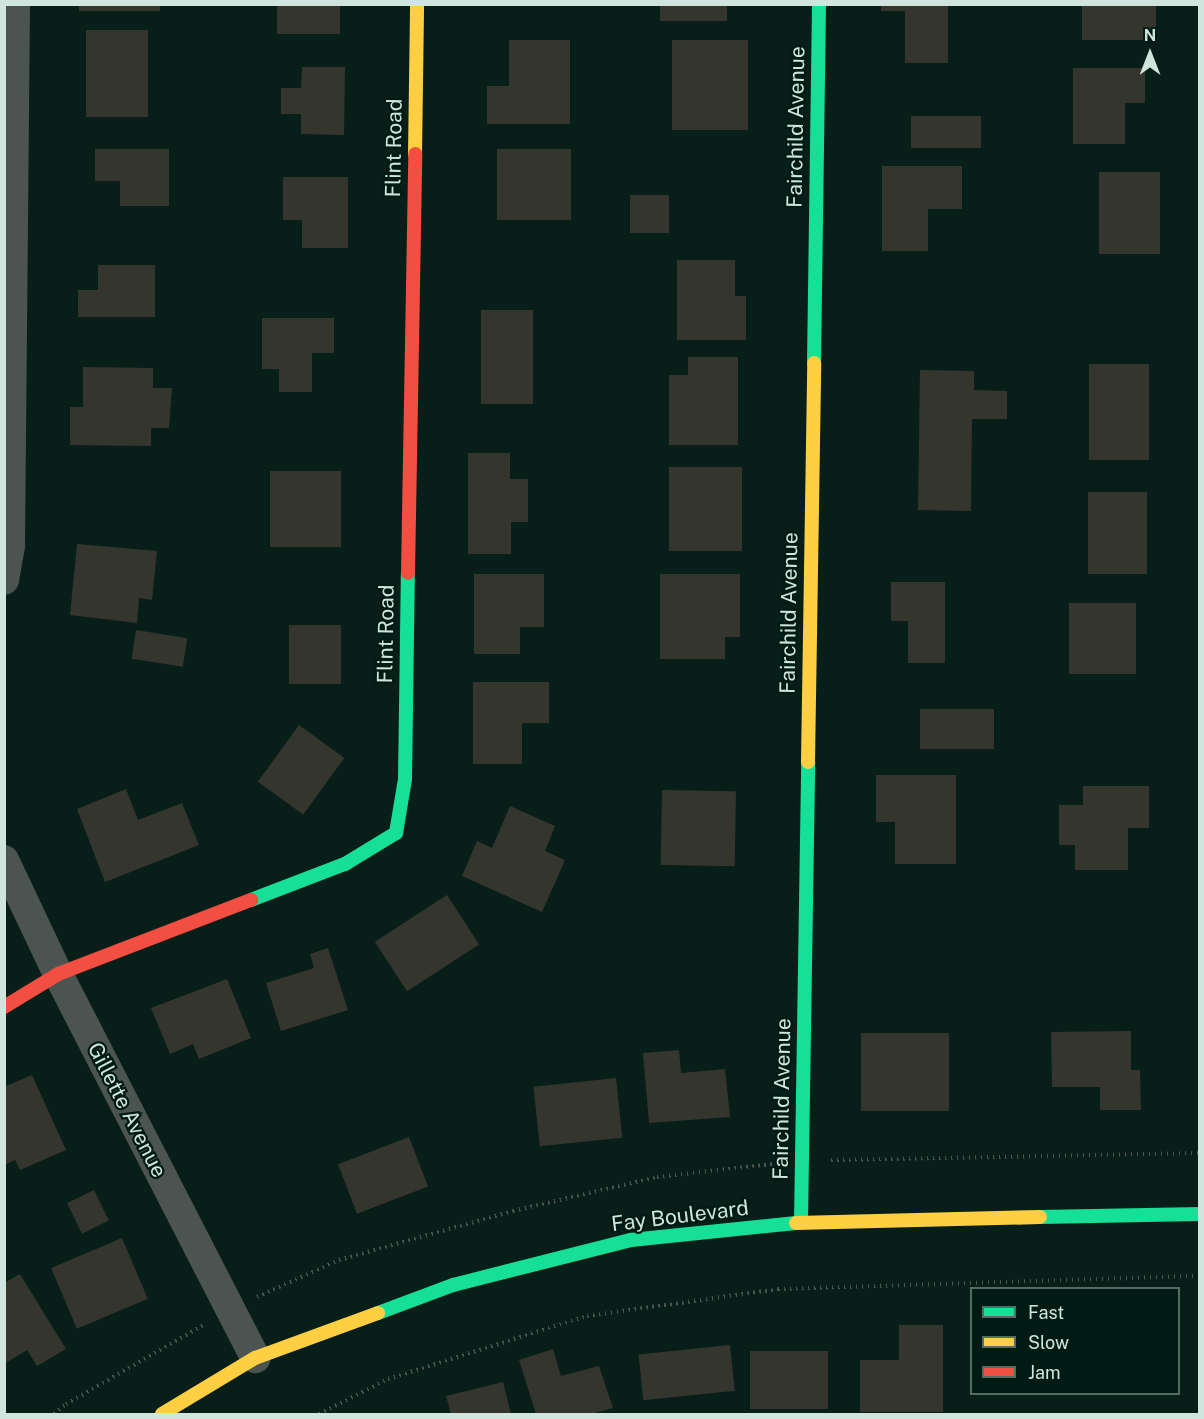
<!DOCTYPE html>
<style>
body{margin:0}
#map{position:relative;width:1204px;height:1419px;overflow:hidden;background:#081e18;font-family:"Public Sans",sans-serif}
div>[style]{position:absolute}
.building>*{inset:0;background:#34362d;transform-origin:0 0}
.path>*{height:4px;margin-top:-2px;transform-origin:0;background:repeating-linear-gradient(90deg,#495450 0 1.5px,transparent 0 6px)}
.street>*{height:30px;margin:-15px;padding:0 15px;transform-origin:15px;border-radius:15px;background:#4b5451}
.fast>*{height:14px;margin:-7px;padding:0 7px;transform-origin:7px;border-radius:7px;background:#16e098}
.slow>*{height:14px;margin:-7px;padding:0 7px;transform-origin:7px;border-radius:7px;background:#ffcf43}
.jam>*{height:14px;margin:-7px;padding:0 7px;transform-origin:7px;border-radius:7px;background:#f24e42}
span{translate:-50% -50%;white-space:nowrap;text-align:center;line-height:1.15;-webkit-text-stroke:4.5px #001b14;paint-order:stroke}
.street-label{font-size:21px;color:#d0e5dd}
.frame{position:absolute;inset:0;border:6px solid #d0e5dd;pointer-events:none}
.legend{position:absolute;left:970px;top:1287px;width:210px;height:108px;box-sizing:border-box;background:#001b14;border:2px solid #536c64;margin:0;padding:8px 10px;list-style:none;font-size:18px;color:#d0e5dd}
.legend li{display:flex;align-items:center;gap:12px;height:30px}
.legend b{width:30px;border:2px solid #536c64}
.north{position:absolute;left:1120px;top:24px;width:60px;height:60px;-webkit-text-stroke:4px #001b14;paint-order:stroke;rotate:0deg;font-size:16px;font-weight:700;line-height:24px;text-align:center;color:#d0e5dd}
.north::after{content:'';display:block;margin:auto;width:21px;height:27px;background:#d0e5dd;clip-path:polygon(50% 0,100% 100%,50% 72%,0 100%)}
</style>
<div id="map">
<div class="building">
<div style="left:79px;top:4px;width:81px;height:7px"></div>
<div style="left:277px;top:4px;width:63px;height:30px"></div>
<div style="left:660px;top:4px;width:67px;height:17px"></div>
<div style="clip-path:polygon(881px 4px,948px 4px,948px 63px,905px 63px,905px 11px,881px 11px)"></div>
<div style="left:1082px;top:4px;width:74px;height:36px"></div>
<div style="left:86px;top:30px;width:62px;height:87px"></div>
<div style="clip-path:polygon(509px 40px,570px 40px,570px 124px,487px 124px,487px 86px,509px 86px)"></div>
<div style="left:672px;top:40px;width:76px;height:90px"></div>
<div style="clip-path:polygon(302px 67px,345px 67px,344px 135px,301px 134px,301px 114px,281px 114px,281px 88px,301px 88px)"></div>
<div style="clip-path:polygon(1073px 68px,1145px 68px,1145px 103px,1125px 103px,1125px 144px,1073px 144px)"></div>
<div style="left:911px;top:116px;width:70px;height:32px"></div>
<div style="clip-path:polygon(95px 149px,169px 149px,169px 206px,120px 206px,120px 181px,95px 181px)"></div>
<div style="left:497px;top:149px;width:74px;height:71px"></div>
<div style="clip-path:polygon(882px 166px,962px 166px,962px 209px,928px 209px,928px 251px,882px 251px)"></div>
<div style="left:1099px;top:172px;width:61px;height:82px"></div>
<div style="clip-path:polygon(283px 177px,348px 177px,348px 248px,302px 248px,302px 220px,283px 220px)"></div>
<div style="left:630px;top:195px;width:39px;height:38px"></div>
<div style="clip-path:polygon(677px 260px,735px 260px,735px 296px,746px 296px,746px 340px,677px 340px)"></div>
<div style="clip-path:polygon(98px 265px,155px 265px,155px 317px,78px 317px,78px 290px,98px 290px)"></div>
<div style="left:481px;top:310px;width:52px;height:94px"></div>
<div style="clip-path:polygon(262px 318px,334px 318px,334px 353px,312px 353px,312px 392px,279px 392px,279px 369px,262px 369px)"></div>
<div style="clip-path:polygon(688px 357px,738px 357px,738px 445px,669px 445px,669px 375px,688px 375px)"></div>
<div style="left:1089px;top:364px;width:60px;height:96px"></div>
<div style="clip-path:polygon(83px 367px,153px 368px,153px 388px,172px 388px,169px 428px,151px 428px,151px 446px,70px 445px,70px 407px,83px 407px)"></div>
<div style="clip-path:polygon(920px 370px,974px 371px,974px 390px,1007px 391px,1007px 419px,972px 419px,971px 511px,918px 510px)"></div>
<div style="clip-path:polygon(468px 453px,510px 453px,510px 479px,528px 479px,528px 522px,511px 522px,511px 554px,468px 554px)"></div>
<div style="left:669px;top:467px;width:73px;height:84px"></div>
<div style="left:270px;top:471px;width:71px;height:76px"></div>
<div style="left:1088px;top:492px;width:59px;height:82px"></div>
<div style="clip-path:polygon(77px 544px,157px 551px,152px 600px,139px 598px,137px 623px,70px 615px)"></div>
<div style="clip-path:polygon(474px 574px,544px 574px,544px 627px,520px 627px,520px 654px,474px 654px)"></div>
<div style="clip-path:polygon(660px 574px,740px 574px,740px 637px,725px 637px,725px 659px,660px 659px)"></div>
<div style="clip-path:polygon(891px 582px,945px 582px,945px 663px,908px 663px,908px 621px,891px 621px)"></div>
<div style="left:1069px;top:603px;width:67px;height:71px"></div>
<div style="left:289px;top:625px;width:52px;height:59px"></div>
<div style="left:136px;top:630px;width:52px;height:29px;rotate:9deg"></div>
<div style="clip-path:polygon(473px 682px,549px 682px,549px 723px,522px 723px,522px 764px,473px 764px)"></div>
<div style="left:920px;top:709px;width:74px;height:40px"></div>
<div style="left:299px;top:725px;width:56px;height:70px;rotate:36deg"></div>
<div style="clip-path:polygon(876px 775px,956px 775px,956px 864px,895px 864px,895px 822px,876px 822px)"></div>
<div style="clip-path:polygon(1083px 786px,1149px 786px,1149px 828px,1128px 828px,1128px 870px,1075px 870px,1075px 845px,1059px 845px,1059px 805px,1083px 805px)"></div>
<div style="clip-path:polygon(126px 789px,138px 820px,182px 803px,199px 845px,105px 882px,77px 809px)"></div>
<div style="left:662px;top:790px;width:74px;height:75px;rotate:1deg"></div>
<div style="clip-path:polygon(510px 806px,555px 826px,545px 851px,565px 860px,542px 912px,462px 876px,477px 841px,492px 848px)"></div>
<div style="left:447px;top:895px;width:59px;height:86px;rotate:57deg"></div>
<div style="clip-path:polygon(328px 948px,348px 1010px,281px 1031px,266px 983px,314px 968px,310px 954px)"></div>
<div style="clip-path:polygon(227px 979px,251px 1038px,199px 1059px,193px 1044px,170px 1054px,151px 1008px)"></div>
<div style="clip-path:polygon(1131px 1031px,1131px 1070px,1140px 1070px,1141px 1110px,1100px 1110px,1100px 1087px,1052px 1087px,1051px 1032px)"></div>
<div style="left:861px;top:1033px;width:88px;height:78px"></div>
<div style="clip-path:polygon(679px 1050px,681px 1073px,725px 1069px,730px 1117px,649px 1123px,643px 1053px)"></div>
<div style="clip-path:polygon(32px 1075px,66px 1150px,20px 1170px,15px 1160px,4px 1165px,4px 1087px)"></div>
<div style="left:616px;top:1078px;width:60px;height:83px;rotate:84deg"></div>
<div style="left:409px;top:1137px;width:53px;height:76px;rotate:69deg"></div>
<div style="left:94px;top:1190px;width:34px;height:30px;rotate:64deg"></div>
<div style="left:122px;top:1238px;width:66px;height:77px;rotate:67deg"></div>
<div style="clip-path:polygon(20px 1274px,66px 1349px,37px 1366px,27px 1350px,4px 1364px,4px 1283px)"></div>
<div style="clip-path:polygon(899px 1325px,943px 1325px,943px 1412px,860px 1412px,860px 1360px,899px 1360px)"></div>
<div style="left:730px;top:1345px;width:46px;height:92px;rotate:84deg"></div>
<div style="clip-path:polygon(553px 1349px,561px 1376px,599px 1366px,613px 1408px,591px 1414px,536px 1414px,519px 1360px)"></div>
<div style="left:828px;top:1351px;width:58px;height:78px;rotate:90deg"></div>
<div style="clip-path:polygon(503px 1382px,511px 1414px,451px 1414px,446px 1396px)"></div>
</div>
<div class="path">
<div style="left:831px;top:1160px;width:369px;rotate:-1.1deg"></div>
<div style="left:257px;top:1297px;width:90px;rotate:-24.3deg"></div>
<div style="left:339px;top:1260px;width:181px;rotate:-15.7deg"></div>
<div style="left:513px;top:1211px;width:148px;rotate:-13.3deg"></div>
<div style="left:657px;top:1177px;width:117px;rotate:-6.4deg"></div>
<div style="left:54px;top:1414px;width:16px;rotate:-40deg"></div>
<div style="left:66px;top:1404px;width:160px;rotate:-29.9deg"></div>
<div style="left:319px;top:1414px;width:77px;rotate:-26.9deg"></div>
<div style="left:388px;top:1379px;width:209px;rotate:-17.6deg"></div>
<div style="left:587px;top:1316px;width:193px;rotate:-8deg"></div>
<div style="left:778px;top:1289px;width:422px;rotate:-1.8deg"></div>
</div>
<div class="street">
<div style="left:4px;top:580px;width:36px;rotate:-80deg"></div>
<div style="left:10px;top:545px;width:541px;rotate:-89.47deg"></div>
<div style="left:4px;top:860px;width:126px;rotate:64.7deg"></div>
<div style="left:58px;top:974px;width:432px;rotate:62.8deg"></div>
</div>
<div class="fast">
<div style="left:814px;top:363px;width:359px;rotate:-89.2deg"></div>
<div style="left:251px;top:900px;width:101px;rotate:-21deg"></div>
<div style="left:345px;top:864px;width:60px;rotate:-31.3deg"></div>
<div style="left:396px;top:833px;width:55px;rotate:-80.5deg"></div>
<div style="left:405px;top:779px;width:206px;rotate:-89.2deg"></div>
<div style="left:1040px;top:1217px;width:160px;rotate:-1.1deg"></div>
<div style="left:801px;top:1222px;width:460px;rotate:-89.1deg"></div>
<div style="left:378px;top:1313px;width:80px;rotate:-20.5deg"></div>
<div style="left:453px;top:1285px;width:184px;rotate:-14.2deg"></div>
<div style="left:631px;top:1240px;width:166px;rotate:-5.9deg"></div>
</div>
<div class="slow">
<div style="left:415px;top:154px;width:150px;rotate:-89.2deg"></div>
<div style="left:808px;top:762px;width:399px;rotate:-89.1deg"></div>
<div style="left:796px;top:1223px;width:244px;rotate:-1.4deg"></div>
<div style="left:162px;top:1414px;width:109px;rotate:-31.1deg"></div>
<div style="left:255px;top:1358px;width:131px;rotate:-20.1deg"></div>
</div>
<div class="jam">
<div style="left:408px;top:573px;width:419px;rotate:-89deg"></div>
<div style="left:4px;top:1007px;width:63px;rotate:-31.4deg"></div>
<div style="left:58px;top:974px;width:207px;rotate:-21deg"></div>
</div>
<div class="street-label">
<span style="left:796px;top:127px;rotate:-89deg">Fairchild Avenue</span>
<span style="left:394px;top:148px;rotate:-89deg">Flint Road</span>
<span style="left:789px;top:613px;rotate:-89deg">Fairchild Avenue</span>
<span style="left:386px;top:634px;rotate:-89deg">Flint Road</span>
<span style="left:782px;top:1099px;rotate:-89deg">Fairchild Avenue</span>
<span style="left:127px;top:1110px;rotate:63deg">Gillette Avenue</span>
<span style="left:680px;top:1216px;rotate:-7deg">Fay Boulevard</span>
</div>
<div class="frame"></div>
<ul class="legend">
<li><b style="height:8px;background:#16e098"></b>Fast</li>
<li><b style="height:8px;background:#ffcf43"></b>Slow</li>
<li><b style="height:8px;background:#f24e42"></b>Jam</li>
</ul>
<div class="north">N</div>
</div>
